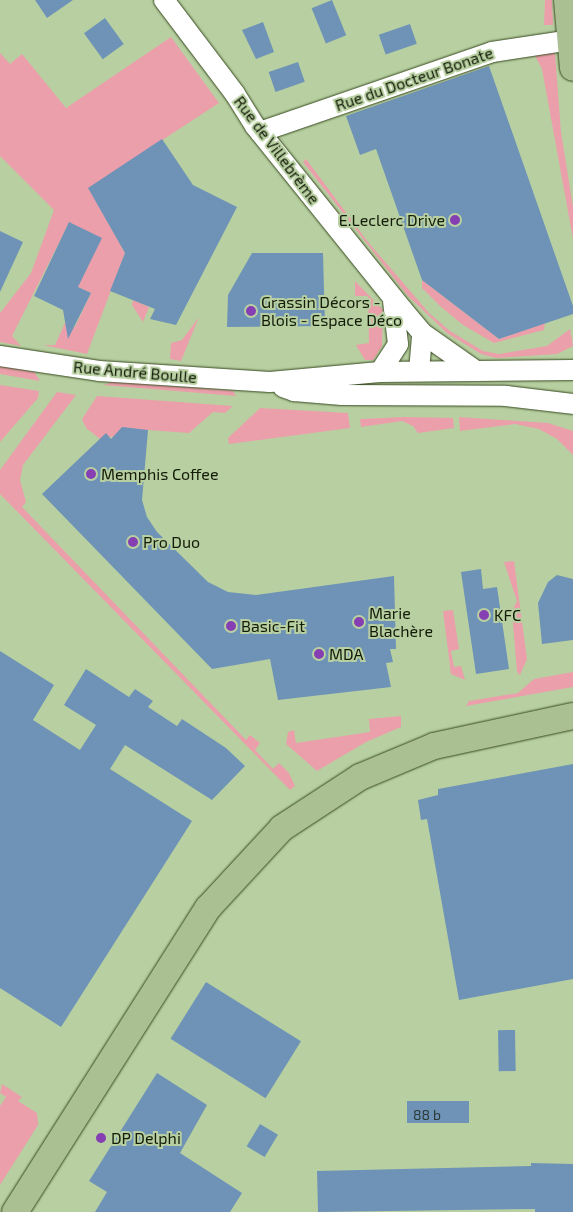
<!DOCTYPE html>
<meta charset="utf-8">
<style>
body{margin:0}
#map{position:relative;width:573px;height:1212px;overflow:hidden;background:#b8d0a1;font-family:"Exo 2",sans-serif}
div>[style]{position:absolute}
.green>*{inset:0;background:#eb9faa}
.building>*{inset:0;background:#6e93b7;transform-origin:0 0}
.roads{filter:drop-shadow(0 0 1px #384a21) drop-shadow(0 0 1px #384a21)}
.minor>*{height:20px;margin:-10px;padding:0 10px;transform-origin:10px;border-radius:10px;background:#fff}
.major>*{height:26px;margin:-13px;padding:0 13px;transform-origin:13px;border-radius:13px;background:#aabf92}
.dots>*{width:14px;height:14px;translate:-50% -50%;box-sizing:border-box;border:2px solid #b8d0a1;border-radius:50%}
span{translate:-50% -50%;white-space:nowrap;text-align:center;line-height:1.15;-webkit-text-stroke:4px #b8d0a1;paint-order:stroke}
.number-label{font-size:14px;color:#2a3934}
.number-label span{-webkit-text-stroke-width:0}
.street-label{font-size:16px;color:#131b09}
.poi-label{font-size:16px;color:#131b09}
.right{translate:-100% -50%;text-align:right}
.left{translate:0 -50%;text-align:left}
</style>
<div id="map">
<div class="green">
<div style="clip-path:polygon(545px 0,552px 0,553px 25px,544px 25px)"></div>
<div style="clip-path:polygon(171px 37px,219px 103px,89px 188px,125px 253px,87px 354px,43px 345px,55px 345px,65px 323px,75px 327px,91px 293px,78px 287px,69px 223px,12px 336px,21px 346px,0 342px,0 313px,31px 273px,54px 210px,0 156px,0 53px,10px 64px,22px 54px,66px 108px)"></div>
<div style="clip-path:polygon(555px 53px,561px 132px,573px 207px,573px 239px,542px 69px,534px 54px)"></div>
<div style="clip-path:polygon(306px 159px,368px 242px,429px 313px,450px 331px,483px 351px,499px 354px,547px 346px,570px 329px,573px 346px,557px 354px,496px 358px,481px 354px,447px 333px,408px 296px,303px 162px)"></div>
<div style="clip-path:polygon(422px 280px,499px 339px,545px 323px,544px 330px,494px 343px,463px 325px,440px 306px,422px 288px)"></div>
<div style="clip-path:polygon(355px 281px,383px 310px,382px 346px,373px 360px,365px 360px,356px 345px,369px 343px,368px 296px,355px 296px)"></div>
<div style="clip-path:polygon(133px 300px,149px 307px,143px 322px,132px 305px)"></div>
<div style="clip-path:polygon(199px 317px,181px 361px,170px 359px,171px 343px,182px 340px)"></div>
<div style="clip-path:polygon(0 366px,34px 372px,40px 381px,0 374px)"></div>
<div style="clip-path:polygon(116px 381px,233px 391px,236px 396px,103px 385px)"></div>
<div style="clip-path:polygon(0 385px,39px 391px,38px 398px,0 442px)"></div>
<div style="clip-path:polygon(57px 392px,76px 395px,23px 465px,20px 480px,26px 502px,22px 507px,246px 740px,250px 735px,260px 743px,255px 750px,273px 769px,279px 763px,289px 773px,295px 786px,290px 790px,0 494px,0 470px)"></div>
<div style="clip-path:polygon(97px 396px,233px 406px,225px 413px,213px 412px,189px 433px,148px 430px,100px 439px,86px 428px,82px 419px)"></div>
<div style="clip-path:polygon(260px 408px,348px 413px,350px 428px,229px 444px,228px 438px)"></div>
<div style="clip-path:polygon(405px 417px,453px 418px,454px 428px,418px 433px,413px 426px,402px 421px,361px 427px,360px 419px)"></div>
<div style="clip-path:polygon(459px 417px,548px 423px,573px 431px,573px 455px,557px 439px,539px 429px,515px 424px,460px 431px)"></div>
<div style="clip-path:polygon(514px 561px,527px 659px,520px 675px,517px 672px,512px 611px,517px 601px,504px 562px)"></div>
<div style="clip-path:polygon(453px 610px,459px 649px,451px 651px,454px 667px,461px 666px,465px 680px,451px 674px,443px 611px)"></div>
<div style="clip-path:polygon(573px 672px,573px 687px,466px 706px,469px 701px,518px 693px,534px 679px)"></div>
<div style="clip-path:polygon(401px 716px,401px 727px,366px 742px,317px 771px,286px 744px,288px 732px,294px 730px,296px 743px,370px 732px,369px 719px)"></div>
<div style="clip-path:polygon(2px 1084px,22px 1097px,18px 1101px,37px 1113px,38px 1125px,0 1185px,0 1106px,6px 1097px,0 1093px)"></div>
</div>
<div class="building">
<div style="clip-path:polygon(35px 0,73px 0,47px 18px)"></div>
<div style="left:332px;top:0;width:38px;height:22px;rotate:68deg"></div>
<div style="left:105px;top:18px;width:32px;height:26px;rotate:54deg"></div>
<div style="clip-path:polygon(263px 22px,274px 52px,256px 59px,242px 30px)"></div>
<div style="left:410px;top:24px;width:21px;height:33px;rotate:71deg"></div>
<div style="left:298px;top:62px;width:21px;height:31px;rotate:71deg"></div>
<div style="clip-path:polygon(489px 66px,573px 306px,573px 314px,499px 339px,422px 280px,376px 149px,360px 155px,346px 116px)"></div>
<div style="clip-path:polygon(162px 139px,193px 185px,237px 207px,176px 325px,150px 319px,155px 309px,110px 291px,125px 253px,88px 188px)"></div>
<div style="clip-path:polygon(69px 222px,102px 238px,78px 287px,91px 293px,68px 339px,63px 310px,34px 296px)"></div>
<div style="clip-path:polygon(0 231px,23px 242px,0 292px)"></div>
<div style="clip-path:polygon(252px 253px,323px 253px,325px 326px,227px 327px,228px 295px)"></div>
<div style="clip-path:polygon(122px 427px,148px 430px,142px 500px,147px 517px,157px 532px,208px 582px,228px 592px,256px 595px,394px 576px,396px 649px,390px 649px,393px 662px,386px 663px,391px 687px,278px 700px,270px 659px,212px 669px,42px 494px,106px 433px,111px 439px)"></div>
<div style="clip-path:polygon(481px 569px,483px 589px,497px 587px,509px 669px,476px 674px,461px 572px)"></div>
<div style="clip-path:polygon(557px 575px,573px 579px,573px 640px,542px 644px,538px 603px,548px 582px)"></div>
<div style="clip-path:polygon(0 651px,54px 685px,33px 720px,80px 750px,96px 725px,64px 705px,86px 669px,129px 697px,135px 689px,153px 701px,148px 707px,177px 726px,182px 719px,226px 748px,245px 766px,212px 800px,125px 745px,110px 769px,192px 821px,61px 1027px,0 988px)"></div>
<div style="clip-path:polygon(573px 764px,573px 979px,459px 1000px,427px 819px,421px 820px,418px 800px,438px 795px,438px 789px)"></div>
<div style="left:206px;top:982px;width:112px;height:67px;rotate:32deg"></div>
<div style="left:515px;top:1030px;width:41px;height:17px;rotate:89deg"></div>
<div style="clip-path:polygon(157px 1073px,207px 1105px,180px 1153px,242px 1193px,230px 1212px,95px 1212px,107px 1192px,89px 1181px)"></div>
<div style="left:469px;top:1101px;width:22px;height:62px;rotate:90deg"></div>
<div style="left:260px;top:1124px;width:21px;height:26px;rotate:31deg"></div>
<div style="clip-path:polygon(531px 1163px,573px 1164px,573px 1212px,535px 1212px,535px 1209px,318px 1212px,317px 1171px,531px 1166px)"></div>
</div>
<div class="roads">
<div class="minor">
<div style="left:164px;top:0;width:118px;rotate:52.9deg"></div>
<div style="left:235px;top:94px;width:38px;rotate:58deg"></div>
<div style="left:255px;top:126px;width:235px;rotate:51.2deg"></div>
<div style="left:402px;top:309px;width:31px;rotate:50deg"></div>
<div style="left:422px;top:333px;width:66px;rotate:35.1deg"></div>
<div style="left:260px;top:132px;width:245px;rotate:-19deg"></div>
<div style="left:492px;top:52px;width:79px;rotate:-8.7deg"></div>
<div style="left:0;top:356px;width:100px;rotate:8.6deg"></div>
<div style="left:99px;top:371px;width:171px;rotate:3.7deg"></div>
<div style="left:270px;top:382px;width:110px;rotate:-5.2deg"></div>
<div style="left:380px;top:372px;width:193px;rotate:-0.6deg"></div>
<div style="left:419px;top:371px;width:38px;rotate:-85deg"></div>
<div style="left:380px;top:372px;width:33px;rotate:-57deg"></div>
<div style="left:398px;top:344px;width:43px;rotate:-96.6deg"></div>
<div style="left:283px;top:387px;width:12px;rotate:20deg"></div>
<div style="left:294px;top:391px;width:48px;rotate:4.8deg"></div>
<div style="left:342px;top:395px;width:164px;rotate:0.3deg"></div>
<div style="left:506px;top:396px;width:67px;rotate:6.8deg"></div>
</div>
<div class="major">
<div style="left:567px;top:0;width:68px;rotate:85deg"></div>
<div style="left:15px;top:1212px;width:360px;rotate:-57.6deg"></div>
<div style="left:208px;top:908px;width:109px;rotate:-47.2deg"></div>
<div style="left:282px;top:828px;width:93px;rotate:-33.2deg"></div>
<div style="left:360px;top:777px;width:80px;rotate:-22.7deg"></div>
<div style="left:434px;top:746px;width:142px;rotate:-12.2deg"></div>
</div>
</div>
<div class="dots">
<div style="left:455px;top:220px;background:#853fb2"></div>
<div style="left:251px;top:311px;background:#853fb2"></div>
<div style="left:91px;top:474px;background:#853fb2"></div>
<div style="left:133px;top:542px;background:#853fb2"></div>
<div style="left:484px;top:615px;background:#853fb2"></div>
<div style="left:359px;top:622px;background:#853fb2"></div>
<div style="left:231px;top:626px;background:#853fb2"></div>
<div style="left:319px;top:654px;background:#853fb2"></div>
<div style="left:101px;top:1138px;background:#853fb2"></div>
</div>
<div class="number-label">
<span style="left:427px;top:1115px">88 b</span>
</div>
<div class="street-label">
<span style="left:414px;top:79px;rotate:-19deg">Rue du Docteur Bonate</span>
<span style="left:277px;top:150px;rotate:53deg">Rue de Villebrème</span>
<span style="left:135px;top:372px;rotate:5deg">Rue André Boulle</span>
</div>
<div class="poi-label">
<span class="right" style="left:445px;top:220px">E.Leclerc Drive</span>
<span class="left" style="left:261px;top:311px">Grassin Décors -<br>Blois - Espace Déco</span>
<span class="left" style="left:101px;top:474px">Memphis Coffee</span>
<span class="left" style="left:143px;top:542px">Pro Duo</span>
<span class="left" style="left:369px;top:622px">Marie<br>Blachère</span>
<span class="left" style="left:494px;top:615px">KFC</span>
<span class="left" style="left:241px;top:626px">Basic-Fit</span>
<span class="left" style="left:329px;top:654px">MDA</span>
<span class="left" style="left:111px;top:1138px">DP Delphi</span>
</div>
</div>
